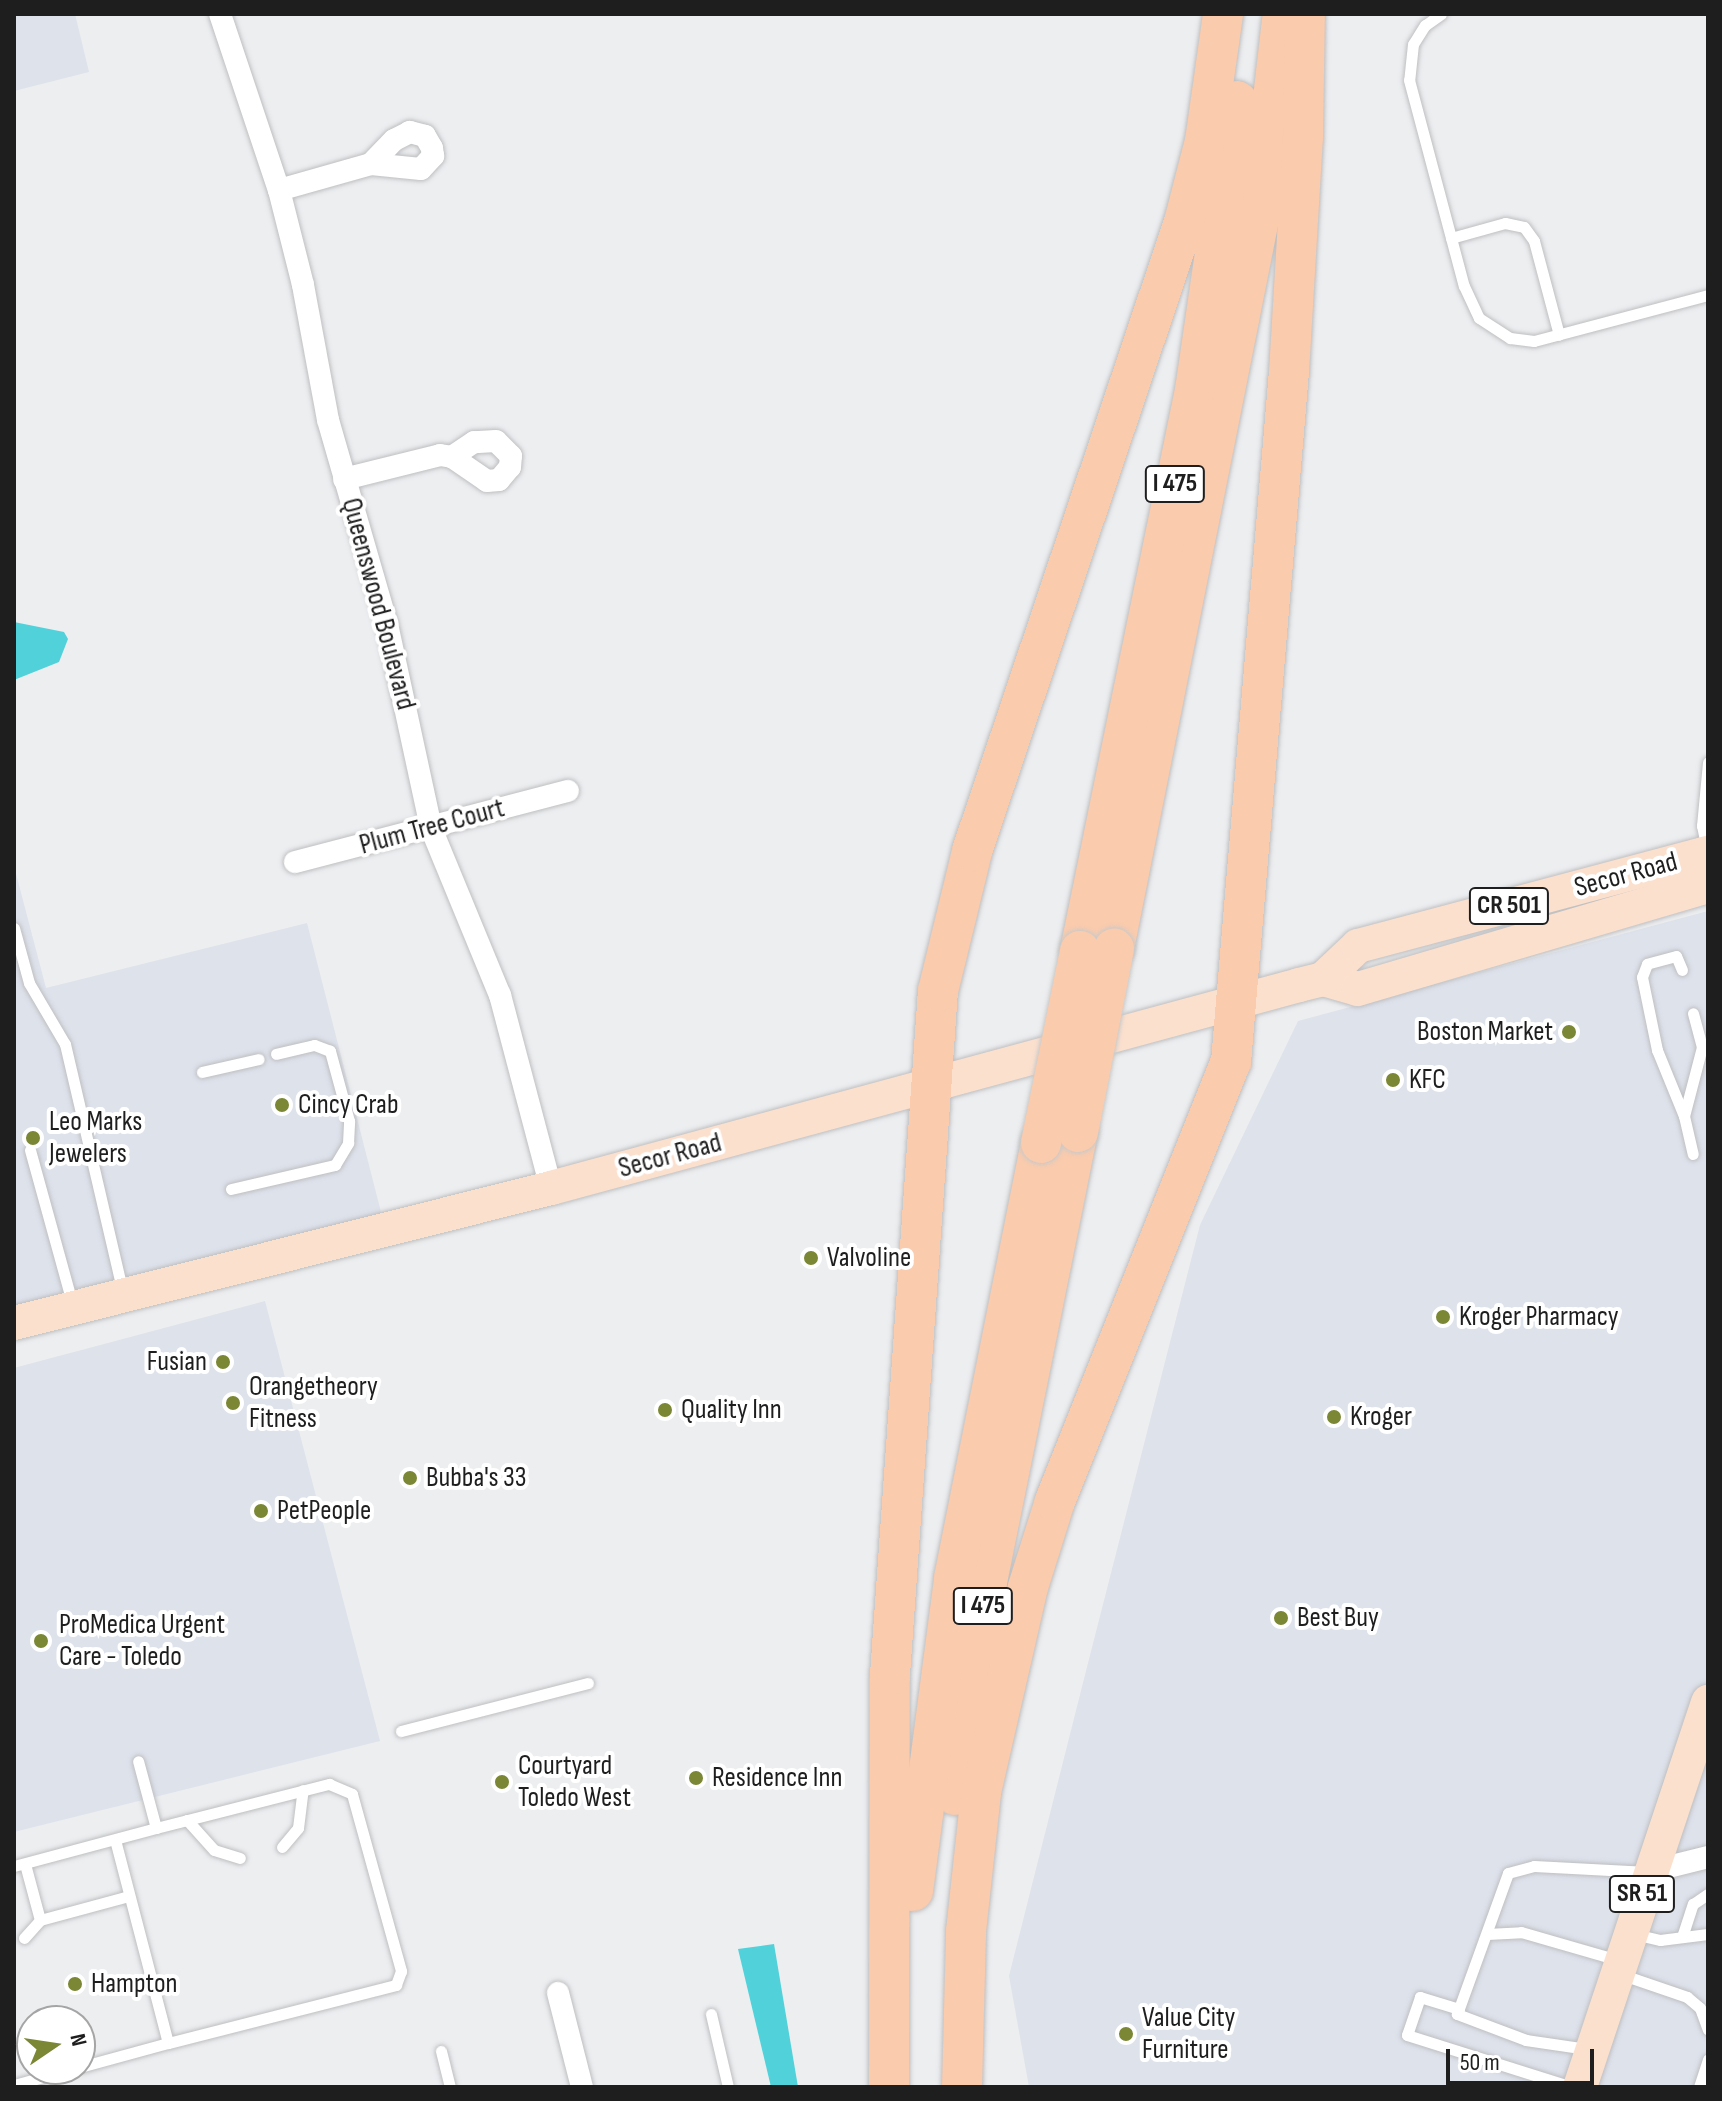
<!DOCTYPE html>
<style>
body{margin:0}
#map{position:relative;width:1722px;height:2101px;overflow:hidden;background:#edeef0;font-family:"Sofia Sans Condensed",sans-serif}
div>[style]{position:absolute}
.built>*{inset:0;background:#dee2eb}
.water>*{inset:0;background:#51d1da}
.roads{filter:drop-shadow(0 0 2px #bebfc1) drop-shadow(0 0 2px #bebfc1)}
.lane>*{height:11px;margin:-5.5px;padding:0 5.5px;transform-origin:5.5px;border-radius:5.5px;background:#fff}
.street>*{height:22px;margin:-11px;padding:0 11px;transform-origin:11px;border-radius:11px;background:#fff}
.primary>*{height:34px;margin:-17px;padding:0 17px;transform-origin:17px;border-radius:17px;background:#fce0ce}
.highway>*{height:40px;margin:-20px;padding:0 20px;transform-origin:20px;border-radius:20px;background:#facbad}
.bridges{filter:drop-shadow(0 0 2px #c9c9c9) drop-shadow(0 0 2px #c9c9c9)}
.highway-bridge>*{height:40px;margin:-20px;padding:0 20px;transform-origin:20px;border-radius:20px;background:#facbad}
.dots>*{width:22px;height:22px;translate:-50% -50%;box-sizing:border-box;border:4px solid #fff;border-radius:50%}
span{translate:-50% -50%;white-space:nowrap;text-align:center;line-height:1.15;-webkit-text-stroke:8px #fff;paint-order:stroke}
.shield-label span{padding:2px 6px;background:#fff;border:2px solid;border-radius:6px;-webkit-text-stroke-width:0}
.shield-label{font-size:26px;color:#1e1e1f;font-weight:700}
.street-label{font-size:28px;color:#1e1e1f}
.poi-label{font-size:28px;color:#1e1e1f}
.right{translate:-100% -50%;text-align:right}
.left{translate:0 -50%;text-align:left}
.frame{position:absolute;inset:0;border:16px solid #1e1e1f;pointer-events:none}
.north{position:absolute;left:16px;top:2005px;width:80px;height:80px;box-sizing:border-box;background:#fff;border:2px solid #a5a5a5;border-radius:50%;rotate:77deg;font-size:22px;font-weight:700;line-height:32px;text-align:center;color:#1e1e1f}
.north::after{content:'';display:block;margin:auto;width:28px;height:36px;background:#7b8734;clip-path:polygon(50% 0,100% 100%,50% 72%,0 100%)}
.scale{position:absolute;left:1446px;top:2049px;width:148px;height:36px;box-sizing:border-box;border:4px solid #1e1e1f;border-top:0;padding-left:10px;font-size:24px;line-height:28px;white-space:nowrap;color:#1e1e1f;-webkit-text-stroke:6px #fff;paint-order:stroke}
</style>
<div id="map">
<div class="built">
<div style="clip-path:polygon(14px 14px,75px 14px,89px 72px,14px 91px)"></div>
<div style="clip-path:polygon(14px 866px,46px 988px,307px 923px,382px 1216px,14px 1315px)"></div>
<div style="clip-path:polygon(1708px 911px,1708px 2087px,1029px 2087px,1009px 1976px,1087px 1667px,1200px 1225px,1298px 1021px)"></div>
<div style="clip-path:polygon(265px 1301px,380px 1741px,14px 1832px,14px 1368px)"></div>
</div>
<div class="water">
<div style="clip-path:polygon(14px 622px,64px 632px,68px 639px,59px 662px,14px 680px)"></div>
<div style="clip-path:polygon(774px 1944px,798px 2087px,771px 2087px,738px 1949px)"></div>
</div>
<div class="roads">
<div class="lane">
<div style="left:1441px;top:14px;width:19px;rotate:145deg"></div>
<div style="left:1425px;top:25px;width:22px;rotate:122deg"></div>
<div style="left:1413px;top:44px;width:36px;rotate:96deg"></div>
<div style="left:1409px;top:80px;width:213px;rotate:75.1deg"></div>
<div style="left:1464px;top:286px;width:35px;rotate:65deg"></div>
<div style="left:1479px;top:318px;width:37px;rotate:33deg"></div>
<div style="left:1510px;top:338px;width:24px;rotate:7deg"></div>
<div style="left:1534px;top:341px;width:180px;rotate:-14.8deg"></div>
<div style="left:1451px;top:238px;width:56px;rotate:-15.5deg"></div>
<div style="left:1505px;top:223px;width:19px;rotate:12deg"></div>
<div style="left:1524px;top:227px;width:17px;rotate:54deg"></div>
<div style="left:1534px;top:241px;width:97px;rotate:75.1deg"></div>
<div style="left:1707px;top:849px;width:24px;rotate:-102deg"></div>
<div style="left:1702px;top:826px;width:64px;rotate:-84.6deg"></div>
<div style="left:14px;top:928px;width:57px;rotate:74.7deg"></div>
<div style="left:29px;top:983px;width:71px;rotate:59.5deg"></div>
<div style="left:65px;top:1044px;width:257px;rotate:76.9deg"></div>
<div style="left:1682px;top:970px;width:15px;rotate:-113deg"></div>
<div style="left:1676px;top:956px;width:30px;rotate:165deg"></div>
<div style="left:1647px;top:964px;width:14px;rotate:111deg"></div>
<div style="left:1642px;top:977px;width:75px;rotate:78.4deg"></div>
<div style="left:1657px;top:1050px;width:71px;rotate:67.8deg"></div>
<div style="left:1684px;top:1116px;width:71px;rotate:-75.4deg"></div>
<div style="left:1702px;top:1047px;width:35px;rotate:-105deg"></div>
<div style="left:202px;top:1072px;width:58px;rotate:-12.8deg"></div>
<div style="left:1684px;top:1116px;width:39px;rotate:77deg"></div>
<div style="left:30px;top:1150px;width:159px;rotate:74.6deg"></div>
<div style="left:231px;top:1189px;width:107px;rotate:-13deg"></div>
<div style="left:335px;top:1165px;width:26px;rotate:-59deg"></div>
<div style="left:348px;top:1143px;width:22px;rotate:-87deg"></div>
<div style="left:349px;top:1121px;width:73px;rotate:-105.2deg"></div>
<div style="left:330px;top:1051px;width:17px;rotate:-159deg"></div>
<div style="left:314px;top:1045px;width:39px;rotate:167deg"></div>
<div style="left:401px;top:1731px;width:193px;rotate:-14.4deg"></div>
<div style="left:187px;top:1820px;width:40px;rotate:48deg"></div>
<div style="left:214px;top:1850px;width:27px;rotate:17deg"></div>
<div style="left:156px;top:1828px;width:179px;rotate:-14.3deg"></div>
<div style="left:329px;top:1784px;width:25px;rotate:23deg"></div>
<div style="left:352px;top:1794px;width:184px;rotate:74.5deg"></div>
<div style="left:401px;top:1971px;width:15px;rotate:110deg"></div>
<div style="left:396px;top:1985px;width:235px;rotate:165.7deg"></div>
<div style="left:282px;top:1847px;width:25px;rotate:-50deg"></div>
<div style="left:298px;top:1828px;width:38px;rotate:-83deg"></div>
<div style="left:14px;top:1866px;width:147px;rotate:-15deg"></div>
<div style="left:156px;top:1828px;width:69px;rotate:-105deg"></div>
<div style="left:40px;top:1920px;width:92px;rotate:-15.1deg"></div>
<div style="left:1487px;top:1934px;width:34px;rotate:-3deg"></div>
<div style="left:1521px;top:1932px;width:101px;rotate:16.1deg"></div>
<div style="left:1634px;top:1934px;width:27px;rotate:13deg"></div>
<div style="left:1660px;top:1940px;width:48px;rotate:-7.1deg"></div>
<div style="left:1682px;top:1937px;width:35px;rotate:-72deg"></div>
<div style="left:1693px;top:1904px;width:18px;rotate:-34deg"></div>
<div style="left:24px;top:1938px;width:24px;rotate:-48deg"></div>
<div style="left:40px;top:1920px;width:58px;rotate:-105deg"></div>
<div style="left:1620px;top:1974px;width:71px;rotate:18.9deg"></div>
<div style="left:1687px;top:1997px;width:17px;rotate:40deg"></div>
<div style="left:1700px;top:2008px;width:23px;rotate:70deg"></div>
<div style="left:1459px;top:2009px;width:41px;rotate:-162.9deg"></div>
<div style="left:1420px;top:1997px;width:40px;rotate:108.9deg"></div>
<div style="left:1407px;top:2035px;width:173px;rotate:17.5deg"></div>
<div style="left:711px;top:2014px;width:75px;rotate:76.9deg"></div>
<div style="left:1587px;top:2049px;width:62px;rotate:-171.6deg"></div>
<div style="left:1526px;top:2040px;width:74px;rotate:-159.4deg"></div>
<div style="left:1457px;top:2014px;width:150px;rotate:-70.1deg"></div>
<div style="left:1508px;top:1873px;width:27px;rotate:-15deg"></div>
<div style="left:1534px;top:1866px;width:114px;rotate:3deg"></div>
<div style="left:441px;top:2051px;width:37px;rotate:76deg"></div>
<div style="left:80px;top:2067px;width:91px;rotate:-15.3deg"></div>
<div style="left:168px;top:2043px;width:210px;rotate:-104.6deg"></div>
<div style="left:14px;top:2085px;width:60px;rotate:-15.4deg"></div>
<div style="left:1699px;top:2087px;width:29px;rotate:-72deg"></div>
</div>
<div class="street">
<div style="left:220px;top:14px;width:186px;rotate:71.5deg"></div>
<div style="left:279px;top:190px;width:98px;rotate:75.8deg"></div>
<div style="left:303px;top:285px;width:137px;rotate:79.5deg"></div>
<div style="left:328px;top:420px;width:212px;rotate:73.9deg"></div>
<div style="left:387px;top:624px;width:209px;rotate:77.8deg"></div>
<div style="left:431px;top:828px;width:181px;rotate:67.6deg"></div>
<div style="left:500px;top:995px;width:200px;rotate:75.2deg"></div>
<div style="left:279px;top:190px;width:96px;rotate:-15.8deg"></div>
<div style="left:371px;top:164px;width:50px;rotate:5.7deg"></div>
<div style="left:421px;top:169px;width:18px;rotate:-47deg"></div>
<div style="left:433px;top:156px;width:8px;rotate:-97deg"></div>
<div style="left:432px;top:148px;width:14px;rotate:-120deg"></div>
<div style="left:425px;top:136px;width:16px;rotate:-165deg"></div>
<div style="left:410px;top:132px;width:18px;rotate:153deg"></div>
<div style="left:394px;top:140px;width:33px;rotate:134deg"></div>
<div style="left:344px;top:479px;width:99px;rotate:-14deg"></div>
<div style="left:440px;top:455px;width:12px;rotate:9deg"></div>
<div style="left:452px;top:457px;width:42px;rotate:34.4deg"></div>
<div style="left:487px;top:481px;width:12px;rotate:-5deg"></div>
<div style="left:499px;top:480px;width:17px;rotate:-50deg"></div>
<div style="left:510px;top:467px;width:11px;rotate:-85deg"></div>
<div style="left:511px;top:456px;width:21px;rotate:-135deg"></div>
<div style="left:496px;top:441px;width:22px;rotate:177deg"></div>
<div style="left:474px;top:442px;width:27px;rotate:146deg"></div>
<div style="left:295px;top:862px;width:282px;rotate:-14.6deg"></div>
<div style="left:1648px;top:1872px;width:62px;rotate:-14deg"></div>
<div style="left:558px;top:1993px;width:97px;rotate:75.7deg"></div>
</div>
<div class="primary">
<div style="left:1323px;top:979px;width:48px;rotate:-43.3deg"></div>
<div style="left:1358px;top:946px;width:362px;rotate:-14.9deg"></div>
<div style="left:14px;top:1323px;width:554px;rotate:-14.11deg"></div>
<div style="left:551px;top:1188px;width:775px;rotate:-15.18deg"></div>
<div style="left:1299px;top:985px;width:25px;rotate:-14deg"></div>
<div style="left:1323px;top:979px;width:36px;rotate:16deg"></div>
<div style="left:1358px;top:989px;width:365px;rotate:-16.4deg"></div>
<div style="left:1580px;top:2087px;width:406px;rotate:-71.6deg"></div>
</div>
<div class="highway">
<div style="left:1114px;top:948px;width:743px;rotate:-78.75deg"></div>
<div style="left:1259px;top:219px;width:200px;rotate:-83.4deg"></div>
<div style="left:1080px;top:951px;width:573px;rotate:-78.42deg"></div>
<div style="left:1195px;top:390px;width:292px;rotate:-81.7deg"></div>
<div style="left:955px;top:1795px;width:215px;rotate:-81.5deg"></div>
<div style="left:987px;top:1582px;width:459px;rotate:-78.6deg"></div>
<div style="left:913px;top:1891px;width:316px;rotate:-82.5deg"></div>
<div style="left:954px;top:1578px;width:444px;rotate:-78.7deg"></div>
<div style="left:889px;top:2087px;width:412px;rotate:-89.9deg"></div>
<div style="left:890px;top:1675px;width:686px;rotate:-85.99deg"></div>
<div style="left:938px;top:991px;width:144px;rotate:-76.3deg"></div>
<div style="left:972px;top:851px;width:664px;rotate:-71.37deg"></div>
<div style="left:1184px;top:222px;width:84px;rotate:-75.5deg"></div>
<div style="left:1205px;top:141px;width:128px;rotate:-81.9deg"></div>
<div style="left:962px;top:2087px;width:156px;rotate:-88.5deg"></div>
<div style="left:966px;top:1931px;width:140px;rotate:-83.8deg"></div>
<div style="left:981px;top:1792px;width:210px;rotate:-77.1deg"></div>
<div style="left:1028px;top:1587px;width:90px;rotate:-72.6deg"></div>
<div style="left:1055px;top:1501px;width:473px;rotate:-68.2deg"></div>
<div style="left:1231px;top:1062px;width:692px;rotate:-85.2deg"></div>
<div style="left:1289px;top:372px;width:235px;rotate:-86.6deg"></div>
<div style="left:1303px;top:137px;width:123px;rotate:-89.1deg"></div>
</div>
</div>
<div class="bridges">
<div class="highway-bridge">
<div style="left:1078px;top:1132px;width:187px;rotate:-78.9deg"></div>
<div style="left:1041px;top:1143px;width:196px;rotate:-78.5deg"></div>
</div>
</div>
<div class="dots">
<div style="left:1569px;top:1032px;background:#7b8734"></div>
<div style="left:1393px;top:1080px;background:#7b8734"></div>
<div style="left:282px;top:1105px;background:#7b8734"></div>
<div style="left:33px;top:1138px;background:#7b8734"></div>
<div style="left:811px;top:1258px;background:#7b8734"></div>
<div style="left:1443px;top:1317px;background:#7b8734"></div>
<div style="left:223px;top:1362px;background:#7b8734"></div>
<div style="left:233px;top:1403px;background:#7b8734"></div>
<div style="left:665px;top:1410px;background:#7b8734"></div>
<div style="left:1334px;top:1417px;background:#7b8734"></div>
<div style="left:410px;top:1478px;background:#7b8734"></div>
<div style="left:261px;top:1511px;background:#7b8734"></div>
<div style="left:1281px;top:1618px;background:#7b8734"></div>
<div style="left:41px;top:1641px;background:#7b8734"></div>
<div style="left:696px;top:1778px;background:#7b8734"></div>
<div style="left:502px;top:1782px;background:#7b8734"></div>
<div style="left:75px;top:1984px;background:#7b8734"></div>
<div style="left:1126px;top:2034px;background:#7b8734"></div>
</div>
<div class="shield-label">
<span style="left:1175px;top:484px">I 475</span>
<span style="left:1509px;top:906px">CR 501</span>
<span style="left:983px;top:1606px">I 475</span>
<span style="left:1642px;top:1894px">SR 51</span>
</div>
<div class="street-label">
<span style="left:378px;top:604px;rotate:75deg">Queenswood Boulevard</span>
<span style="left:432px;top:827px;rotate:-15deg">Plum Tree Court</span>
<span style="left:1626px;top:875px;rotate:-15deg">Secor Road</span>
<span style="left:670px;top:1156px;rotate:-15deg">Secor Road</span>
</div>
<div class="poi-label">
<span class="right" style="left:1553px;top:1032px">Boston Market</span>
<span class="left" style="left:1409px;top:1080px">KFC</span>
<span class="left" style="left:298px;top:1105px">Cincy Crab</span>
<span class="left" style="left:49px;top:1138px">Leo Marks<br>Jewelers</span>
<span class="left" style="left:827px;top:1258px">Valvoline</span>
<span class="left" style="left:1459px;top:1317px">Kroger Pharmacy</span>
<span class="right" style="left:207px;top:1362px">Fusian</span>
<span class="left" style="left:249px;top:1403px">Orangetheory<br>Fitness</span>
<span class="left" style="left:681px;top:1410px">Quality Inn</span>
<span class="left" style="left:1350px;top:1417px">Kroger</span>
<span class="left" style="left:426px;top:1478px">Bubba's 33</span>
<span class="left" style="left:277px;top:1511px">PetPeople</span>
<span class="left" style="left:1297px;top:1618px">Best Buy</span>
<span class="left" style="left:59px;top:1641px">ProMedica Urgent<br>Care - Toledo</span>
<span class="left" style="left:518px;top:1782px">Courtyard<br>Toledo West</span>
<span class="left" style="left:712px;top:1778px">Residence Inn</span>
<span class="left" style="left:91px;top:1984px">Hampton</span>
<span class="left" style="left:1142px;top:2034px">Value City<br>Furniture</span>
</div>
<div class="frame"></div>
<div class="north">N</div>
<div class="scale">50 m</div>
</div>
